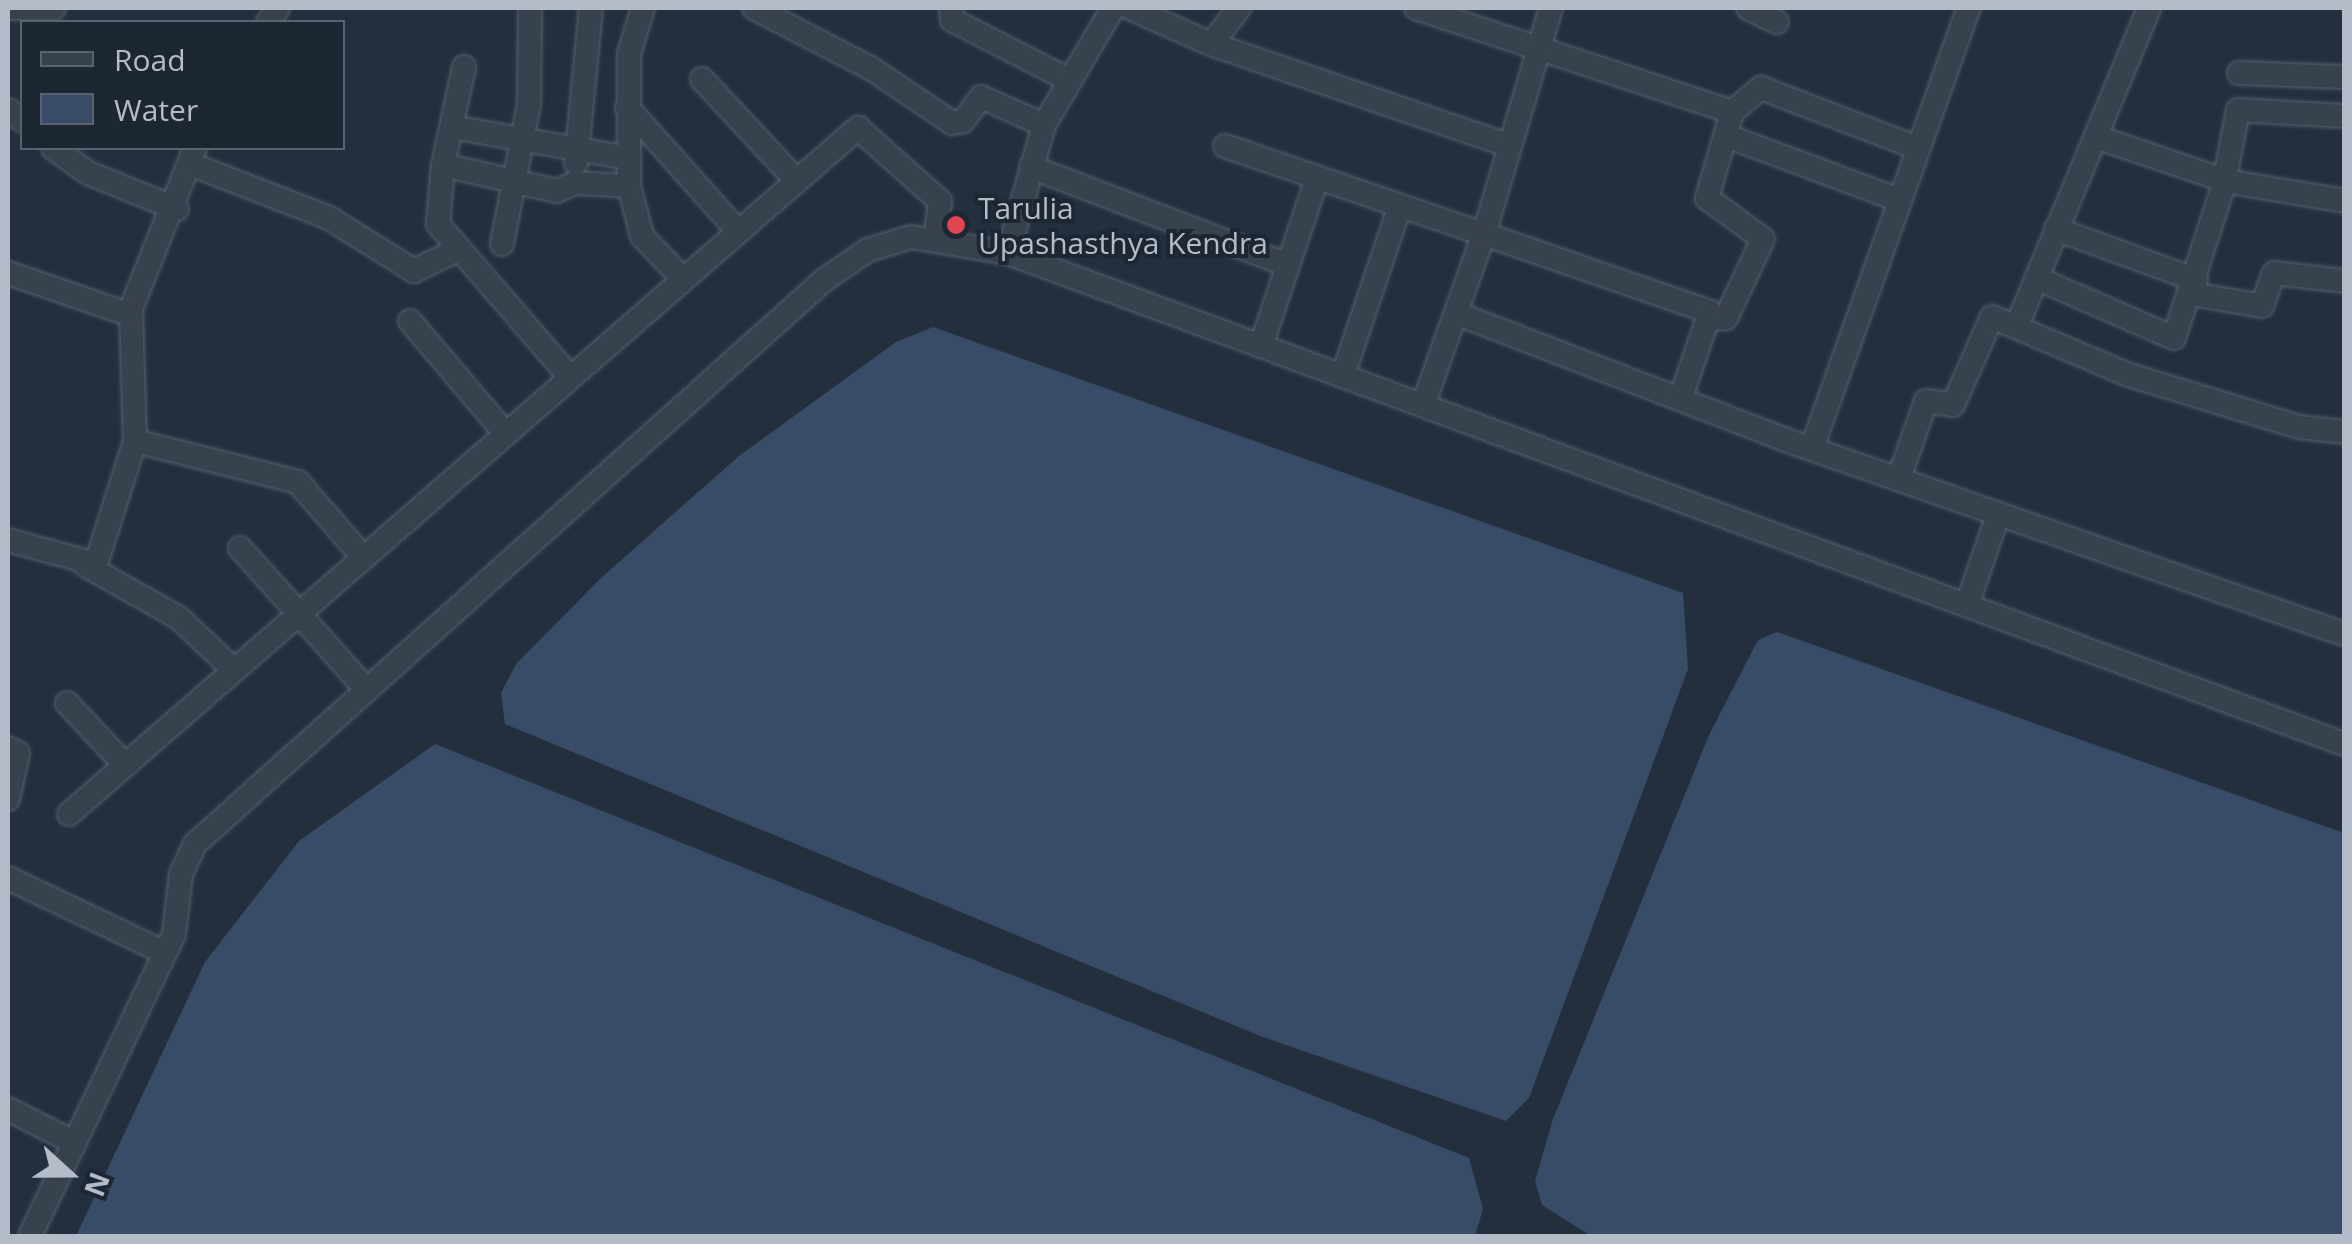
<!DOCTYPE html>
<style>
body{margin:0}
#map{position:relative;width:2352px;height:1244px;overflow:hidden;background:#242f3e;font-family:"Open Sans",sans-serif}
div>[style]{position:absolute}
.water>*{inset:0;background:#394c67}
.roads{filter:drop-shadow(0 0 2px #565f6c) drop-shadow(0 0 2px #565f6c)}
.street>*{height:22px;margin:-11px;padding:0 11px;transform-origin:11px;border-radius:11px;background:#38414e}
.dots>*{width:28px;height:28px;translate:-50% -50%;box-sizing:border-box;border:5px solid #1d2633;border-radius:50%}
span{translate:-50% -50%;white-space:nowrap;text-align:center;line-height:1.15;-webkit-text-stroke:8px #1d2633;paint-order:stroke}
.poi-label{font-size:30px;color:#b4bcc9}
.left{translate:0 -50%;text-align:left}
.frame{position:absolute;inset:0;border:10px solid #b4bcc9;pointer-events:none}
.legend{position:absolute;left:20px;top:20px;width:325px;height:130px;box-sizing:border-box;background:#1d2633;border:2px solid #59626f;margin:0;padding:12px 18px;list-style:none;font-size:30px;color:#b4bcc9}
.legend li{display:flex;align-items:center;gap:20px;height:50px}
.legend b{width:50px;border:2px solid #59626f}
.north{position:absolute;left:20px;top:1124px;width:100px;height:100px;-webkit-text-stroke:8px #1d2633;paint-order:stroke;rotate:111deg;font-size:28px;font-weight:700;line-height:40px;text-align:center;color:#b4bcc9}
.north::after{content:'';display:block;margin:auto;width:35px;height:45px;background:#b4bcc9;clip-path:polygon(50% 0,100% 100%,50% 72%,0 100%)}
</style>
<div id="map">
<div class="water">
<div style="clip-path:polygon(933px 327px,1683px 593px,1688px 669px,1529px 1098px,1506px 1121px,1263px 1037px,505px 724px,501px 693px,516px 664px,602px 577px,739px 456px,896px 342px)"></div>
<div style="clip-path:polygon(1777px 632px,2344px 833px,2344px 1236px,1591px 1236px,1542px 1205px,1535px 1181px,1553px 1119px,1709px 735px,1758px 640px)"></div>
<div style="clip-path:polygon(435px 744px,1469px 1158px,1483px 1209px,1475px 1236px,76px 1236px,205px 962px,299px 841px)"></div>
</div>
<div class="roads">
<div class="street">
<div style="left:8px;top:8px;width:46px"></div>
<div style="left:643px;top:8px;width:48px;rotate:106.9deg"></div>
<div style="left:629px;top:54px;width:132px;rotate:90deg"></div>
<div style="left:629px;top:186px;width:52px;rotate:75.4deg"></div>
<div style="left:642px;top:236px;width:57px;rotate:46.4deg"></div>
<div style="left:754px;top:8px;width:133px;rotate:27.3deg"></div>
<div style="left:872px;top:69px;width:97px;rotate:34deg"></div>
<div style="left:952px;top:123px;width:11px;rotate:-10deg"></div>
<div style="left:963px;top:121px;width:30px;rotate:-53deg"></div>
<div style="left:981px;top:97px;width:69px;rotate:24deg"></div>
<div style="left:951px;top:8px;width:12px;rotate:85deg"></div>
<div style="left:952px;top:20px;width:131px;rotate:27.1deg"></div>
<div style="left:1130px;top:8px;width:89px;rotate:24deg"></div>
<div style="left:1211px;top:44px;width:46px;rotate:-52.1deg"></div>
<div style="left:1416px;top:8px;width:333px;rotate:18.2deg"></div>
<div style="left:1732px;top:112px;width:90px;rotate:106.2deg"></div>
<div style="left:1707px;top:198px;width:69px;rotate:36.2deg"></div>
<div style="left:1763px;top:239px;width:87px;rotate:115.1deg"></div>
<div style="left:1726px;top:318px;width:16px;rotate:176deg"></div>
<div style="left:1748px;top:8px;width:32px;rotate:26deg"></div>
<div style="left:268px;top:22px;width:17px;rotate:-54deg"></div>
<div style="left:1211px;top:44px;width:316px;rotate:18.8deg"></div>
<div style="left:2239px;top:73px;width:105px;rotate:2.2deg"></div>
<div style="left:702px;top:79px;width:138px;rotate:47.1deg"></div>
<div style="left:627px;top:107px;width:165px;rotate:48.2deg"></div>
<div style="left:8px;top:110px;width:17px;rotate:36deg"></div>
<div style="left:1732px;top:112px;width:38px;rotate:-40deg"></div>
<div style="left:1761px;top:88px;width:167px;rotate:21deg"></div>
<div style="left:452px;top:127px;width:178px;rotate:10deg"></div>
<div style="left:1727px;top:136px;width:184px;rotate:20.4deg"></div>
<div style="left:2096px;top:137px;width:135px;rotate:18.6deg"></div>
<div style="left:1225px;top:146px;width:274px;rotate:18.8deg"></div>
<div style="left:1484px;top:234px;width:236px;rotate:-73.5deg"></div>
<div style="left:53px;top:148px;width:43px;rotate:35.5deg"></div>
<div style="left:88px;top:173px;width:96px;rotate:22deg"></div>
<div style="left:195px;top:148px;width:173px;rotate:111.7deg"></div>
<div style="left:131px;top:309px;width:132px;rotate:88.3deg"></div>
<div style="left:135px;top:441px;width:168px;rotate:14.1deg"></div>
<div style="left:298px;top:482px;width:96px;rotate:49.2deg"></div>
<div style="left:445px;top:156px;width:91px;rotate:-77.9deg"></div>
<div style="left:576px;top:163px;width:156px;rotate:-84.5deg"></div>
<div style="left:190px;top:164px;width:149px;rotate:21.2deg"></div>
<div style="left:329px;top:218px;width:100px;rotate:31.9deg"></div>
<div style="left:414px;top:271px;width:46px;rotate:-26deg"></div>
<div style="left:1031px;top:167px;width:274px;rotate:20.9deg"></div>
<div style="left:2224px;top:183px;width:74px;rotate:-79.1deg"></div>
<div style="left:2238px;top:110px;width:106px;rotate:3.2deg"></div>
<div style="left:2056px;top:229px;width:149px;rotate:20deg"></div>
<div style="left:502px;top:244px;width:143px;rotate:-79.1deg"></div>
<div style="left:529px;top:104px;width:96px;rotate:-89.4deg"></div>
<div style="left:1008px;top:253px;width:133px;rotate:-74.3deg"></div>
<div style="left:1044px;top:125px;width:136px;rotate:-59.5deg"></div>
<div style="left:8px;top:273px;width:130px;rotate:18.9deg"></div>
<div style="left:2036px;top:278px;width:150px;rotate:23.5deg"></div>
<div style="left:2174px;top:338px;width:165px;rotate:-72deg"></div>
<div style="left:2225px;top:181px;width:121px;rotate:9.5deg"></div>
<div style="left:2192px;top:294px;width:71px;rotate:9.7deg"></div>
<div style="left:2262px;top:306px;width:35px;rotate:-70deg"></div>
<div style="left:2274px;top:273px;width:70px;rotate:6.5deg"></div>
<div style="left:1458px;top:314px;width:348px;rotate:21deg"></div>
<div style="left:1783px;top:439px;width:594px;rotate:19.17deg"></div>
<div style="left:410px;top:321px;width:145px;rotate:49.7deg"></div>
<div style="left:2018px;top:323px;width:341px;rotate:-67.4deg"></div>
<div style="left:1261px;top:346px;width:176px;rotate:-71.5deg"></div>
<div style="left:1343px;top:375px;width:175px;rotate:-71.4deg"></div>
<div style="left:570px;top:377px;width:202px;rotate:-130.8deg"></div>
<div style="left:438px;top:224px;width:59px;rotate:-85.2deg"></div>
<div style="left:443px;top:165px;width:117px;rotate:12.8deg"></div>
<div style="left:557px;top:191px;width:20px;rotate:-24deg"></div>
<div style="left:575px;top:183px;width:54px;rotate:3.2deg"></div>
<div style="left:1423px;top:405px;width:182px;rotate:-70.4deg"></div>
<div style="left:1484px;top:234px;width:239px;rotate:19deg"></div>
<div style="left:1710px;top:312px;width:90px;rotate:108.8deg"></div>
<div style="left:1813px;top:445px;width:464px;rotate:-70.4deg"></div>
<div style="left:1900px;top:475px;width:78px;rotate:-70.6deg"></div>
<div style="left:1926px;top:401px;width:27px;rotate:8deg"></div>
<div style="left:1953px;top:405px;width:96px;rotate:-66.1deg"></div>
<div style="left:1992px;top:317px;width:146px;rotate:23deg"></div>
<div style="left:2126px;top:374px;width:181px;rotate:17deg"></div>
<div style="left:2299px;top:427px;width:45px;rotate:6.3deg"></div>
<div style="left:8px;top:540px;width:91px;rotate:15.3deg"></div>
<div style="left:96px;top:564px;width:129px;rotate:-72.4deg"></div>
<div style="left:240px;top:548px;width:189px;rotate:48.2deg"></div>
<div style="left:85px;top:565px;width:108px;rotate:29.4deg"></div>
<div style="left:179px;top:618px;width:74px;rotate:43.4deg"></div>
<div style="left:1967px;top:605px;width:89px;rotate:-71deg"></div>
<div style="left:67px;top:703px;width:85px;rotate:46.9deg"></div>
<div style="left:8px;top:748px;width:11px;rotate:27deg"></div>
<div style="left:18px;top:753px;width:47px;rotate:102.3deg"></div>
<div style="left:69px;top:814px;width:1046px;rotate:-41.01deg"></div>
<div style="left:858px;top:128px;width:110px;rotate:41.7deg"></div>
<div style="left:940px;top:201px;width:35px;rotate:97deg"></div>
<div style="left:8px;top:878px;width:174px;rotate:25.5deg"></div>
<div style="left:8px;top:1109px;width:75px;rotate:26.9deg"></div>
<div style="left:30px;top:1236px;width:335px;rotate:-64.5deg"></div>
<div style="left:174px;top:934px;width:60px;rotate:-83.3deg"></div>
<div style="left:181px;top:874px;width:33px;rotate:-65deg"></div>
<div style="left:195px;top:844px;width:845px;rotate:-41.88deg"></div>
<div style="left:824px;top:280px;width:53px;rotate:-34.3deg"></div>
<div style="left:868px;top:250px;width:45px;rotate:-16.8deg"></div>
<div style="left:911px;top:237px;width:98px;rotate:9.4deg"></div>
<div style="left:1008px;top:253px;width:1423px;rotate:20.18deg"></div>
</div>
</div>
<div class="dots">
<div style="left:956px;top:225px;background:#e0444e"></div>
</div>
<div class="poi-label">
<span class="left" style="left:978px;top:225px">Tarulia<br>Upashasthya Kendra</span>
</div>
<div class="frame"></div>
<ul class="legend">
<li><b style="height:12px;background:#38414e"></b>Road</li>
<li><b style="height:28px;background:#394c67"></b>Water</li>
</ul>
<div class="north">N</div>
</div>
